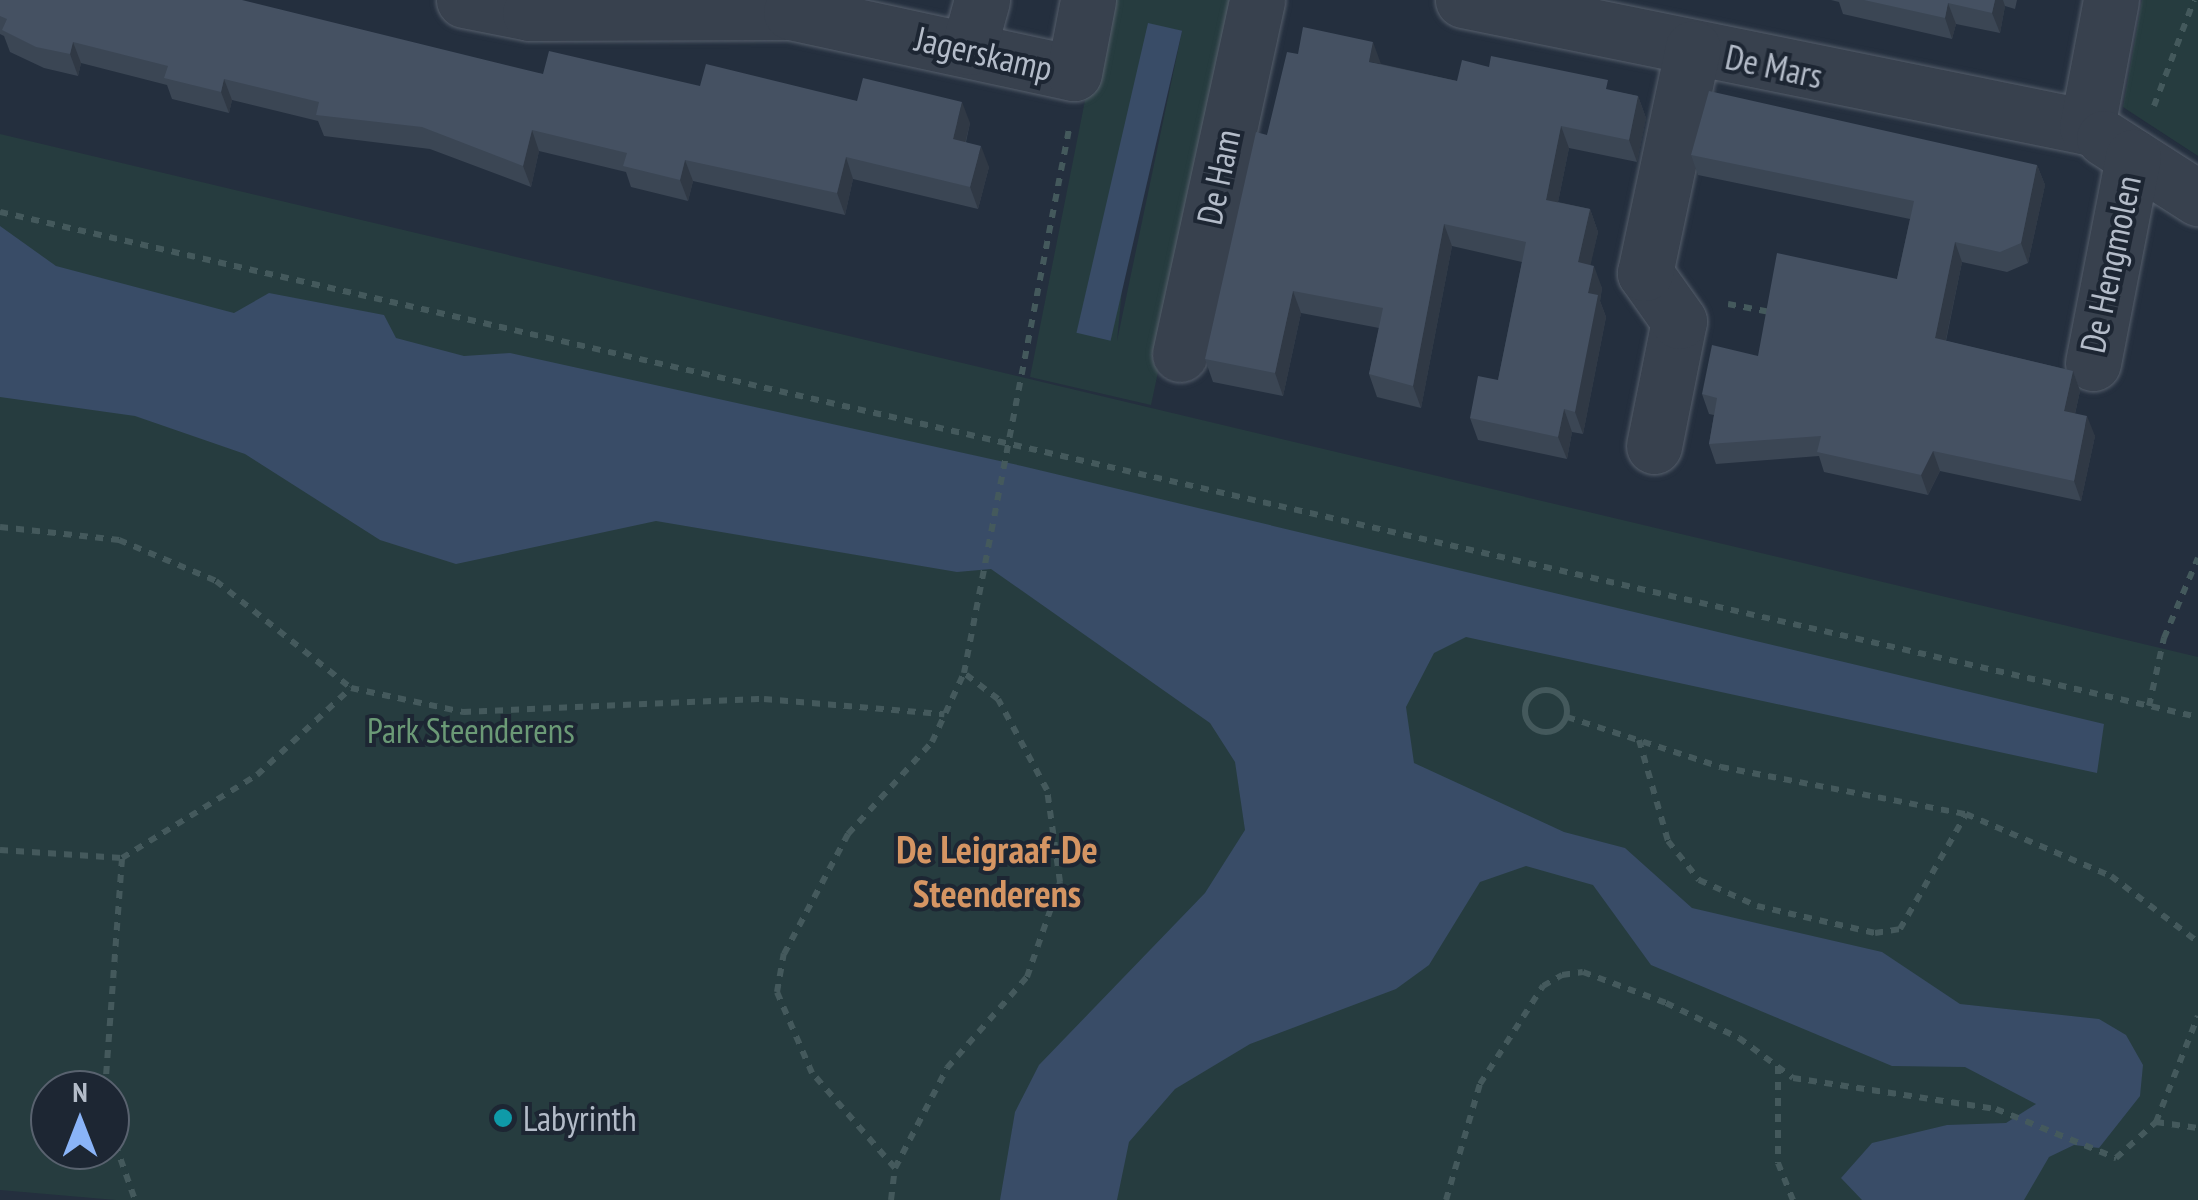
<!DOCTYPE html>
<style>
body{margin:0}
#map{position:relative;width:2198px;height:1200px;overflow:hidden;background:#242f3e;font-family:"PT Sans Narrow",sans-serif}
div>[style]{position:absolute}
.green>*{inset:0;background:#263c3f}
.water>*{inset:0;background:#394c67;transform-origin:0 0}
.path>*{height:6px;margin-top:-3px;transform-origin:0;background:repeating-linear-gradient(90deg,#44595c 0 8px,transparent 0 16px)}
.path>.ring{margin:-3px;padding:0;box-sizing:content-box;background:none;border:6px solid #44595c;border-radius:50%}
.roads{filter:drop-shadow(0 0 2px #565f6c) drop-shadow(0 0 2px #565f6c)}
.minor>*{height:55px;margin:-27.5px;padding:0 27.5px;transform-origin:27.5px;border-radius:27.5px;background:#38414e}
.wall>*{inset:0;background:#3b4654}
.shaded-wall>*{inset:0;background:#303945}
.building>*{inset:0;background:#455162}
.dots>*{width:28px;height:28px;translate:-50% -50%;box-sizing:border-box;border:5px solid #1d2633;border-radius:50%}
span{translate:-50% -50%;white-space:nowrap;text-align:center;line-height:1.15;-webkit-text-stroke:8px #1d2633;paint-order:stroke}
.street-label{font-size:35px;color:#b4bcc9}
.park-label{font-size:35px;color:#6b9a76}
.poi-label{font-size:35px;color:#b4bcc9}
.left{translate:0 -50%;text-align:left}
.neighbourhood-label{font-size:38px;color:#d59563;font-weight:700}
.north{position:absolute;left:30px;top:1070px;width:100px;height:100px;box-sizing:border-box;background:#1d2633;border:2px solid #59626f;border-radius:50%;rotate:0deg;font-size:28px;font-weight:700;line-height:40px;text-align:center;color:#b4bcc9}
.north::after{content:'';display:block;margin:auto;width:35px;height:45px;background:#8ab4f8;clip-path:polygon(50% 0,100% 100%,50% 72%,0 100%)}
</style>
<div id="map">
<div class="green">
<div style="clip-path:polygon(evenodd,1105px 0,1237px 0,1151px 405px,1030px 377px,1105px 0,1148px 24px,1182px 31px,1117px 341px,1148px 24px)"></div>
<div style="clip-path:polygon(2142px 0,2198px 0,2198px 156px,2123px 107px)"></div>
<div style="clip-path:polygon(evenodd,0 134px,2198px 657px,2198px 1200px,116px 1200px,0 1190px,0 134px,50px 1090px,110px 1090px,110px 1150px,50px 1150px,50px 1090px)"></div>
</div>
<div class="water">
<div style="left:1148px;top:23px;width:35px;height:318px;rotate:13deg"></div>
<div style="clip-path:polygon(0 226px,56px 266px,234px 313px,269px 293px,384px 315px,396px 338px,464px 356px,510px 353px,1022px 466px,2104px 724px,2097px 773px,1466px 637px,1434px 653px,1406px 707px,1414px 763px,1564px 832px,1625px 848px,1692px 908px,1882px 952px,1960px 1004px,2099px 1019px,2126px 1035px,2143px 1065px,2140px 1096px,2099px 1148px,2074px 1145px,2049px 1157px,2024px 1200px,1862px 1200px,1841px 1178px,1872px 1143px,1947px 1125px,2006px 1123px,2036px 1104px,1965px 1067px,1892px 1066px,1651px 965px,1593px 885px,1526px 866px,1480px 882px,1429px 965px,1396px 989px,1250px 1044px,1175px 1089px,1129px 1142px,1117px 1200px,1000px 1200px,1015px 1112px,1039px 1065px,1205px 893px,1245px 830px,1235px 762px,1210px 723px,991px 569px,957px 572px,656px 521px,456px 564px,380px 540px,245px 454px,135px 416px,0 397px)"></div>
</div>
<div class="path">
<div style="left:2154px;top:106px;width:113px;rotate:-69.3deg"></div>
<div style="left:0;top:212px;width:2255px;rotate:12.94deg"></div>
<div style="left:1728px;top:304px;width:48px;rotate:10.8deg"></div>
<div style="left:0;top:527px;width:120px;rotate:6.2deg"></div>
<div style="left:119px;top:540px;width:105px;rotate:22.9deg"></div>
<div style="left:216px;top:581px;width:172px;rotate:38.4deg"></div>
<div style="left:351px;top:688px;width:115px;rotate:12.1deg"></div>
<div style="left:463px;top:712px;width:301px;rotate:-2.5deg"></div>
<div style="left:764px;top:699px;width:181px;rotate:4.8deg"></div>
<div class="ring" style="left:1525px;top:690px;width:36px;height:36px"></div>
<div style="left:2149px;top:706px;width:70px;rotate:-77.6deg"></div>
<div style="left:2164px;top:638px;width:87px;rotate:-67deg"></div>
<div style="left:1567px;top:717px;width:162px;rotate:18deg"></div>
<div style="left:1721px;top:767px;width:249px;rotate:10.9deg"></div>
<div style="left:1966px;top:814px;width:158px;rotate:23.2deg"></div>
<div style="left:2111px;top:876px;width:109px;rotate:37.2deg"></div>
<div style="left:1639px;top:740px;width:105px;rotate:74deg"></div>
<div style="left:1668px;top:841px;width:50px;rotate:51.5deg"></div>
<div style="left:1699px;top:880px;width:64px;rotate:24.1deg"></div>
<div style="left:1757px;top:906px;width:121px;rotate:12.9deg"></div>
<div style="left:1875px;top:933px;width:25px;rotate:-9deg"></div>
<div style="left:1900px;top:929px;width:133px;rotate:-60.1deg"></div>
<div style="left:0;top:850px;width:122px;rotate:3.8deg"></div>
<div style="left:122px;top:858px;width:158px;rotate:-31.6deg"></div>
<div style="left:257px;top:775px;width:128px;rotate:-42.8deg"></div>
<div style="left:1778px;top:1066px;width:97px;rotate:90deg"></div>
<div style="left:1778px;top:1163px;width:40px;rotate:68deg"></div>
<div style="left:105px;top:1090px;width:233px;rotate:-85.8deg"></div>
<div style="left:2156px;top:1122px;width:42px;rotate:8.1deg"></div>
<div style="left:110px;top:1129px;width:75px;rotate:70.6deg"></div>
<div style="left:895px;top:1168px;width:113px;rotate:-62.5deg"></div>
<div style="left:947px;top:1068px;width:121px;rotate:-48.7deg"></div>
<div style="left:1027px;top:977px;width:101px;rotate:-70.8deg"></div>
<div style="left:1060px;top:882px;width:93px;rotate:-98deg"></div>
<div style="left:1047px;top:790px;width:103px;rotate:-118.3deg"></div>
<div style="left:998px;top:699px;width:43px;rotate:-142.6deg"></div>
<div style="left:891px;top:1200px;width:32px;rotate:-83deg"></div>
<div style="left:895px;top:1168px;width:126px;rotate:-131.1deg"></div>
<div style="left:812px;top:1073px;width:88px;rotate:-113.4deg"></div>
<div style="left:777px;top:992px;width:39px;rotate:-80deg"></div>
<div style="left:784px;top:954px;width:136px;rotate:-61.9deg"></div>
<div style="left:848px;top:834px;width:125px;rotate:-47.6deg"></div>
<div style="left:932px;top:742px;width:76px;rotate:-65.1deg"></div>
<div style="left:964px;top:673px;width:559px;rotate:-79.07deg"></div>
<div style="left:1446px;top:1200px;width:121px;rotate:-73.7deg"></div>
<div style="left:1480px;top:1084px;width:117px;rotate:-57.3deg"></div>
<div style="left:1543px;top:986px;width:22px;rotate:-30deg"></div>
<div style="left:1562px;top:975px;width:21px;rotate:-8deg"></div>
<div style="left:1583px;top:972px;width:89px;rotate:20.5deg"></div>
<div style="left:1666px;top:1003px;width:81px;rotate:25.6deg"></div>
<div style="left:1739px;top:1038px;width:67px;rotate:36.5deg"></div>
<div style="left:1793px;top:1078px;width:205px;rotate:8.7deg"></div>
<div style="left:1996px;top:1109px;width:130px;rotate:22.2deg"></div>
<div style="left:2116px;top:1158px;width:54px;rotate:-42deg"></div>
<div style="left:2156px;top:1122px;width:114px;rotate:-68.4deg"></div>
</div>
<div class="roads">
<div class="minor">
<div style="left:464px;top:0;width:67px;rotate:11.1deg"></div>
<div style="left:530px;top:13px;width:261px;rotate:-0.2deg"></div>
<div style="left:791px;top:12px;width:289px;rotate:12.2deg"></div>
<div style="left:1074px;top:73px;width:74px;rotate:-79.1deg"></div>
<div style="left:1463px;top:0;width:637px;rotate:11.5deg"></div>
<div style="left:2087px;top:127px;width:129px;rotate:-79.3deg"></div>
<div style="left:969px;top:47px;width:49px;rotate:-74.5deg"></div>
<div style="left:2104px;top:138px;width:112px;rotate:32.6deg"></div>
<div style="left:1180px;top:354px;width:362px;rotate:-77.7deg"></div>
<div style="left:2093px;top:363px;width:210px;rotate:-79deg"></div>
<div style="left:1654px;top:446px;width:127px;rotate:-78.7deg"></div>
<div style="left:1679px;top:321px;width:59px;rotate:-125.3deg"></div>
<div style="left:1645px;top:273px;width:230px;rotate:-78deg"></div>
</div>
</div>
<div class="wall">
<div style="clip-path:polygon(0 0,543px 74px,857px 101px,970px 123px,966px 142px,989px 167px,978px 209px,853px 179px,845px 215px,693px 181px,688px 201px,631px 187px,626px 172px,539px 151px,531px 187px,430px 149px,324px 136px,318px 121px,232px 100px,229px 113px,172px 99px,167px 85px,81px 63px,78px 76px,44px 68px,10px 52px,4px 36px,0 34px)"></div>
<div style="clip-path:polygon(1831px 0,2017px 0,2015px 9px,2005px 6px,2000px 33px,1956px 24px,1952px 39px,1843px 14px,1839px 2px)"></div>
<div style="clip-path:polygon(1298px 54px,1381px 64px,1457px 81px,1612px 91px,1638px 96px,1646px 118px,1637px 162px,1569px 148px,1558px 202px,1590px 209px,1598px 232px,1590px 265px,1602px 288px,1600px 301px,1606px 317px,1583px 434px,1572px 432px,1567px 459px,1478px 440px,1470px 418px,1498px 380px,1522px 262px,1452px 246px,1421px 408px,1377px 397px,1369px 374px,1379px 328px,1301px 313px,1283px 396px,1213px 382px,1205px 359px,1267px 135px)"></div>
<div style="clip-path:polygon(1691px 155px,2037px 165px,2045px 185px,2028px 263px,2007px 272px,1962px 262px,1946px 341px,2073px 371px,2080px 391px,2075px 414px,2095px 436px,2081px 501px,1940px 471px,1928px 495px,1824px 472px,1819px 456px,1716px 464px,1709px 444px,1714px 415px,1709px 414px,1702px 394px,1758px 356px,1897px 279px,1910px 219px,1698px 175px)"></div>
</div>
<div class="shaded-wall">
<div style="clip-path:polygon(1995px 0,2003px 0,2005px 6px,2000px 33px,1992px 13px)"></div>
<div style="clip-path:polygon(1948px 3px,1956px 24px,1952px 39px,1945px 18px)"></div>
<div style="clip-path:polygon(73px 42px,81px 63px,78px 76px,70px 54px)"></div>
<div style="clip-path:polygon(1373px 42px,1381px 64px,1369px 62px)"></div>
<div style="clip-path:polygon(224px 79px,232px 100px,229px 113px,221px 92px)"></div>
<div style="clip-path:polygon(1638px 96px,1646px 118px,1637px 162px,1629px 140px)"></div>
<div style="clip-path:polygon(962px 102px,970px 123px,961px 160px,953px 139px)"></div>
<div style="clip-path:polygon(1561px 126px,1569px 148px,1554px 222px,1546px 200px)"></div>
<div style="clip-path:polygon(532px 130px,539px 151px,531px 187px,523px 166px)"></div>
<div style="clip-path:polygon(981px 146px,989px 167px,978px 209px,970px 187px)"></div>
<div style="clip-path:polygon(846px 157px,853px 179px,845px 215px,837px 193px)"></div>
<div style="clip-path:polygon(685px 160px,693px 181px,688px 201px,680px 180px)"></div>
<div style="clip-path:polygon(2037px 165px,2045px 185px,2028px 263px,2021px 243px)"></div>
<div style="clip-path:polygon(1590px 209px,1598px 232px,1586px 285px,1578px 262px)"></div>
<div style="clip-path:polygon(1444px 224px,1452px 246px,1421px 408px,1413px 386px)"></div>
<div style="clip-path:polygon(1955px 242px,1962px 262px,1942px 358px,1935px 338px)"></div>
<div style="clip-path:polygon(1594px 266px,1602px 288px,1600px 301px,1606px 317px,1583px 434px,1575px 412px,1588px 293px)"></div>
<div style="clip-path:polygon(1293px 291px,1301px 313px,1283px 396px,1275px 373px)"></div>
<div style="clip-path:polygon(2073px 371px,2080px 391px,2071px 431px,2064px 411px)"></div>
<div style="clip-path:polygon(1564px 409px,1572px 432px,1567px 459px,1558px 437px)"></div>
<div style="clip-path:polygon(2087px 416px,2095px 436px,2081px 501px,2074px 481px)"></div>
<div style="clip-path:polygon(1933px 451px,1940px 471px,1928px 495px,1921px 475px)"></div>
</div>
<div class="building">
<div style="clip-path:polygon(0 0,242px 0,543px 74px,549px 51px,700px 86px,706px 64px,857px 101px,863px 78px,962px 102px,953px 139px,981px 146px,970px 187px,846px 157px,837px 193px,685px 160px,680px 180px,623px 166px,627px 153px,532px 130px,523px 166px,422px 127px,316px 115px,319px 102px,224px 79px,221px 92px,164px 78px,168px 66px,73px 42px,70px 54px,36px 47px,2px 30px,7px 19px,0 16px)"></div>
<div style="clip-path:polygon(1864px 0,1995px 0,1992px 13px,1948px 3px,1945px 18px)"></div>
<div style="clip-path:polygon(1303px 27px,1373px 42px,1369px 62px,1457px 81px,1462px 60px,1489px 67px,1491px 56px,1608px 80px,1606px 89px,1638px 96px,1629px 140px,1561px 126px,1546px 200px,1590px 209px,1578px 262px,1594px 266px,1588px 293px,1598px 295px,1575px 412px,1564px 409px,1558px 437px,1470px 418px,1478px 376px,1498px 380px,1526px 242px,1444px 224px,1413px 386px,1369px 374px,1383px 308px,1293px 291px,1275px 373px,1205px 359px,1256px 132px,1267px 135px,1287px 52px,1298px 54px)"></div>
<div style="clip-path:polygon(1709px 91px,2037px 165px,2021px 243px,2000px 252px,1955px 242px,1935px 338px,2073px 371px,2064px 411px,2087px 416px,2074px 481px,1933px 451px,1921px 475px,1817px 452px,1821px 436px,1709px 444px,1717px 398px,1702px 394px,1712px 345px,1758px 356px,1777px 253px,1897px 279px,1914px 201px,1691px 155px)"></div>
</div>
<div class="dots">
<div style="left:503px;top:1118px;background:#0f9aa8"></div>
</div>
<div class="street-label">
<span style="left:984px;top:53px;rotate:13deg">Jagerskamp</span>
<span style="left:1774px;top:66px;rotate:12deg">De Mars</span>
<span style="left:1218px;top:177px;rotate:-78deg">De Ham</span>
<span style="left:2110px;top:264px;rotate:-78deg">De Hengmolen</span>
</div>
<div class="park-label">
<span style="left:471px;top:730px">Park Steenderens</span>
</div>
<div class="poi-label">
<span class="left" style="left:523px;top:1118px">Labyrinth</span>
</div>
<div class="neighbourhood-label">
<span style="left:997px;top:871px">De Leigraaf-De<br>Steenderens</span>
</div>
<div class="north">N</div>
</div>
